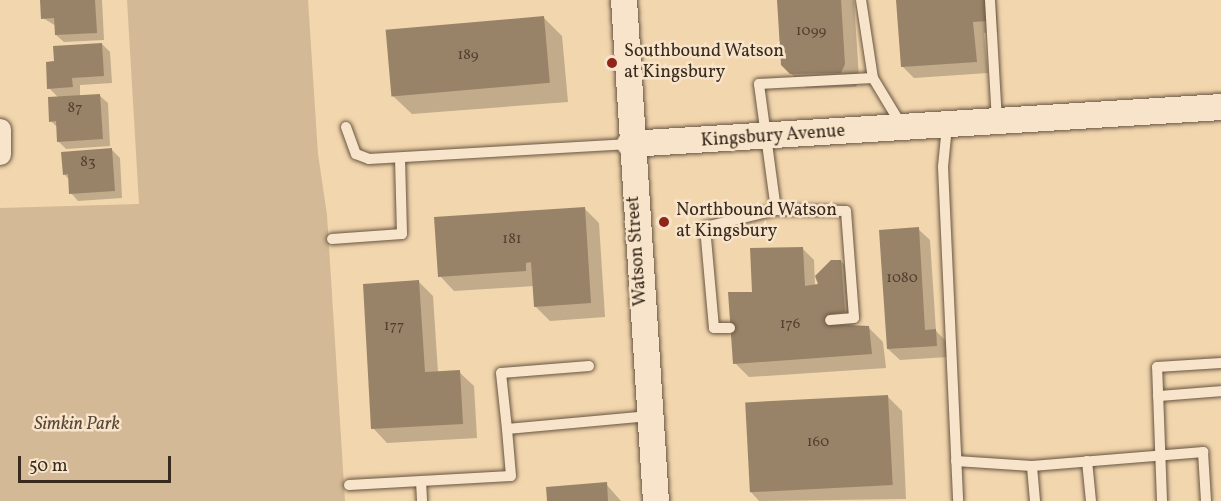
<!DOCTYPE html>
<style>
body{margin:0}
#map{position:relative;width:1221px;height:501px;overflow:hidden;background:#f2d6ad;font-family:Vollkorn,serif}
div>[style]{position:absolute}
.green>*{inset:0;background:#d3b995}
.shadow>*{inset:0;background:#0003}
.building>*{inset:0;background:#998368;transform-origin:0 0}
.roads{filter:drop-shadow(0 0 2px #675542) drop-shadow(0 0 2px #675542)}
.service>*{height:10px;margin:-5px;padding:0 5px;transform-origin:5px;border-radius:5px;background:#f7e4ca}
.minor>*{height:21px;margin:-10.5px;padding:0 10.5px;transform-origin:10.5px;border-radius:10.5px;background:#f7e4ca}
.tertiary>*{height:26px;margin:-13px;padding:0 13px;transform-origin:13px;border-radius:13px;background:#f7e4ca}
.dots>*{width:16px;height:16px;translate:-50% -50%;box-sizing:border-box;border:3px solid #f7e4ca;border-radius:50%}
span{translate:-50% -50%;white-space:nowrap;text-align:center;line-height:1.15;-webkit-text-stroke:5px #f7e4ca;paint-order:stroke}
.number-label{font-size:15px;color:#514030}
.number-label span{-webkit-text-stroke-width:0}
.poi-label{font-size:18px;color:#392a1e}
.left{translate:0 -50%;text-align:left}
.street-label{font-size:18px;color:#392a1e}
.park-label{font-size:18px;color:#584736;font-style:italic}
.scale{position:absolute;left:18px;top:456px;width:153px;height:27px;box-sizing:border-box;border:3px solid #392a1e;border-top:0;padding-left:8px;font-size:18px;line-height:21px;white-space:nowrap;color:#392a1e;-webkit-text-stroke:4px #f7e4ca;paint-order:stroke}
</style>
<div id="map">
<div class="green">
<div style="clip-path:polygon(127px 0,308px 0,318px 154px,327px 215px,345px 501px,0 501px,0 208px,139px 204px)"></div>
</div>
<div class="shadow">
<div style="clip-path:polygon(42px 0,102px 0,104px 40px,64px 42px,56px 35px,56px 26px,43px 18px)"></div>
<div style="clip-path:polygon(778px 0,854px 0,859px 79px,856px 87px,806px 88px,782px 65px)"></div>
<div style="clip-path:polygon(898px 0,996px 0,998px 32px,984px 33px,988px 73px,914px 78px,902px 66px)"></div>
<div style="clip-path:polygon(544px 18px,562px 36px,568px 102px,412px 114px,393px 96px)"></div>
<div style="clip-path:polygon(102px 44px,110px 52px,112px 83px,80px 85px,80px 97px,100px 96px,108px 103px,110px 146px,66px 149px,58px 141px,58px 128px,51px 121px,59px 98px,49px 88px,55px 62px)"></div>
<div style="clip-path:polygon(112px 150px,120px 158px,122px 198px,78px 201px,71px 193px,70px 180px,64px 174px)"></div>
<div style="clip-path:polygon(584px 208px,599px 223px,605px 317px,550px 321px,535px 306px,534px 286px,454px 291px,440px 276px)"></div>
<div style="clip-path:polygon(918px 229px,930px 240px,936px 331px,947px 342px,948px 357px,900px 360px,888px 349px)"></div>
<div style="clip-path:polygon(803px 249px,814px 260px,815px 286px,841px 261px,852px 273px,856px 324px,846px 326px,868px 327px,883px 342px,886px 368px,749px 377px,735px 363px,729px 293px,753px 292px)"></div>
<div style="clip-path:polygon(419px 282px,433px 296px,438px 373px,459px 372px,474px 386px,477px 438px,387px 443px,373px 428px)"></div>
<div style="clip-path:polygon(887px 396px,902px 411px,906px 499px,759px 501px,750px 491px)"></div>
<div style="clip-path:polygon(606px 484px,621px 501px,548px 501px)"></div>
</div>
<div class="building">
<div style="clip-path:polygon(40px 0,95px 0,97px 33px,55px 35px,54px 18px,41px 19px)"></div>
<div style="clip-path:polygon(777px 0,841px 0,845px 64px,841px 73px,790px 74px,781px 65px)"></div>
<div style="clip-path:polygon(896px 0,986px 0,988px 21px,973px 22px,977px 62px,901px 67px)"></div>
<div style="left:544px;top:16px;width:67px;height:159px;rotate:85deg"></div>
<div style="clip-path:polygon(102px 43px,104px 76px,72px 78px,73px 87px,47px 89px,46px 62px,54px 61px,53px 46px)"></div>
<div style="clip-path:polygon(100px 94px,103px 139px,57px 142px,56px 121px,49px 122px,48px 97px)"></div>
<div style="clip-path:polygon(112px 148px,115px 191px,69px 194px,68px 174px,63px 175px,61px 152px)"></div>
<div style="clip-path:polygon(585px 207px,591px 303px,534px 307px,531px 262px,526px 263px,526px 271px,438px 277px,434px 217px)"></div>
<div style="clip-path:polygon(919px 227px,925px 330px,936px 329px,937px 346px,887px 349px,879px 230px)"></div>
<div style="clip-path:polygon(803px 247px,805px 286px,818px 284px,815px 276px,831px 260px,841px 260px,845px 312px,831px 315px,830px 324px,869px 326px,872px 354px,733px 364px,728px 292px,752px 292px,750px 248px)"></div>
<div style="clip-path:polygon(419px 280px,425px 372px,460px 370px,463px 424px,371px 429px,363px 284px)"></div>
<div style="left:888px;top:395px;width:90px;height:143px;rotate:87deg"></div>
<div style="clip-path:polygon(607px 482px,608px 501px,547px 501px,546px 487px)"></div>
</div>
<div class="roads">
<div class="service">
<div style="left:861px;top:0;width:79px;rotate:81.3deg"></div>
<div style="left:873px;top:78px;width:56px;rotate:58.9deg"></div>
<div style="left:990px;top:0;width:122px;rotate:86.7deg"></div>
<div style="left:947px;top:126px;width:41px;rotate:95.6deg"></div>
<div style="left:943px;top:167px;width:334px;rotate:87.4deg"></div>
<div style="left:346px;top:127px;width:29px;rotate:70deg"></div>
<div style="left:356px;top:154px;width:14px;rotate:21deg"></div>
<div style="left:369px;top:159px;width:261px;rotate:-3.3deg"></div>
<div style="left:776px;top:210px;width:70px;rotate:0.8deg"></div>
<div style="left:846px;top:211px;width:107px;rotate:85.7deg"></div>
<div style="left:854px;top:318px;width:24px;rotate:175deg"></div>
<div style="left:332px;top:239px;width:70px;rotate:-4.1deg"></div>
<div style="left:402px;top:234px;width:76px;rotate:-91.5deg"></div>
<div style="left:730px;top:328px;width:16px;rotate:180deg"></div>
<div style="left:714px;top:328px;width:101px;rotate:-95.1deg"></div>
<div style="left:705px;top:227px;width:73px;rotate:-13.5deg"></div>
<div style="left:776px;top:210px;width:127px;rotate:-97.7deg"></div>
<div style="left:759px;top:84px;width:114px;rotate:-3deg"></div>
<div style="left:589px;top:366px;width:88px;rotate:175.5deg"></div>
<div style="left:501px;top:373px;width:56px;rotate:83.9deg"></div>
<div style="left:507px;top:429px;width:143px;rotate:-5.2deg"></div>
<div style="left:1158px;top:396px;width:63px;rotate:-4.5deg"></div>
<div style="left:956px;top:461px;width:76px;rotate:3.8deg"></div>
<div style="left:1087px;top:461px;width:40px;rotate:84.3deg"></div>
<div style="left:421px;top:481px;width:20px;rotate:87deg"></div>
<div style="left:349px;top:485px;width:162px;rotate:-3.2deg"></div>
<div style="left:511px;top:476px;width:47px;rotate:-94.9deg"></div>
<div style="left:1035px;top:501px;width:35px;rotate:-95deg"></div>
<div style="left:1032px;top:466px;width:172px;rotate:-4.7deg"></div>
<div style="left:1203px;top:452px;width:49px;rotate:86.5deg"></div>
<div style="left:1162px;top:501px;width:134px;rotate:-92.1deg"></div>
<div style="left:1157px;top:367px;width:64px;rotate:-3.6deg"></div>
</div>
<div class="minor">
<div style="left:0;top:129px;width:25px;rotate:90deg"></div>
</div>
<div class="tertiary">
<div style="left:624px;top:0;width:502px;rotate:86.35deg"></div>
<div style="left:630px;top:144px;width:592px;rotate:-3.58deg"></div>
</div>
</div>
<div class="dots">
<div style="left:612px;top:63px;background:#8f2418"></div>
<div style="left:664px;top:222px;background:#8f2418"></div>
</div>
<div class="number-label">
<span style="left:811px;top:32px">1099</span>
<span style="left:468px;top:56px">189</span>
<span style="left:75px;top:109px">87</span>
<span style="left:88px;top:163px">83</span>
<span style="left:512px;top:240px">181</span>
<span style="left:902px;top:279px">1080</span>
<span style="left:790px;top:325px">176</span>
<span style="left:394px;top:327px">177</span>
<span style="left:818px;top:443px">160</span>
</div>
<div class="poi-label">
<span class="left" style="left:624px;top:63px">Southbound Watson<br>at Kingsbury</span>
<span class="left" style="left:676px;top:222px">Northbound Watson<br>at Kingsbury</span>
</div>
<div class="street-label">
<span style="left:773px;top:137px;rotate:-4deg">Kingsbury Avenue</span>
<span style="left:638px;top:251px;rotate:-94deg">Watson Street</span>
</div>
<div class="park-label">
<span style="left:77px;top:425px">Simkin Park</span>
</div>
<div class="scale">50 m</div>
</div>
